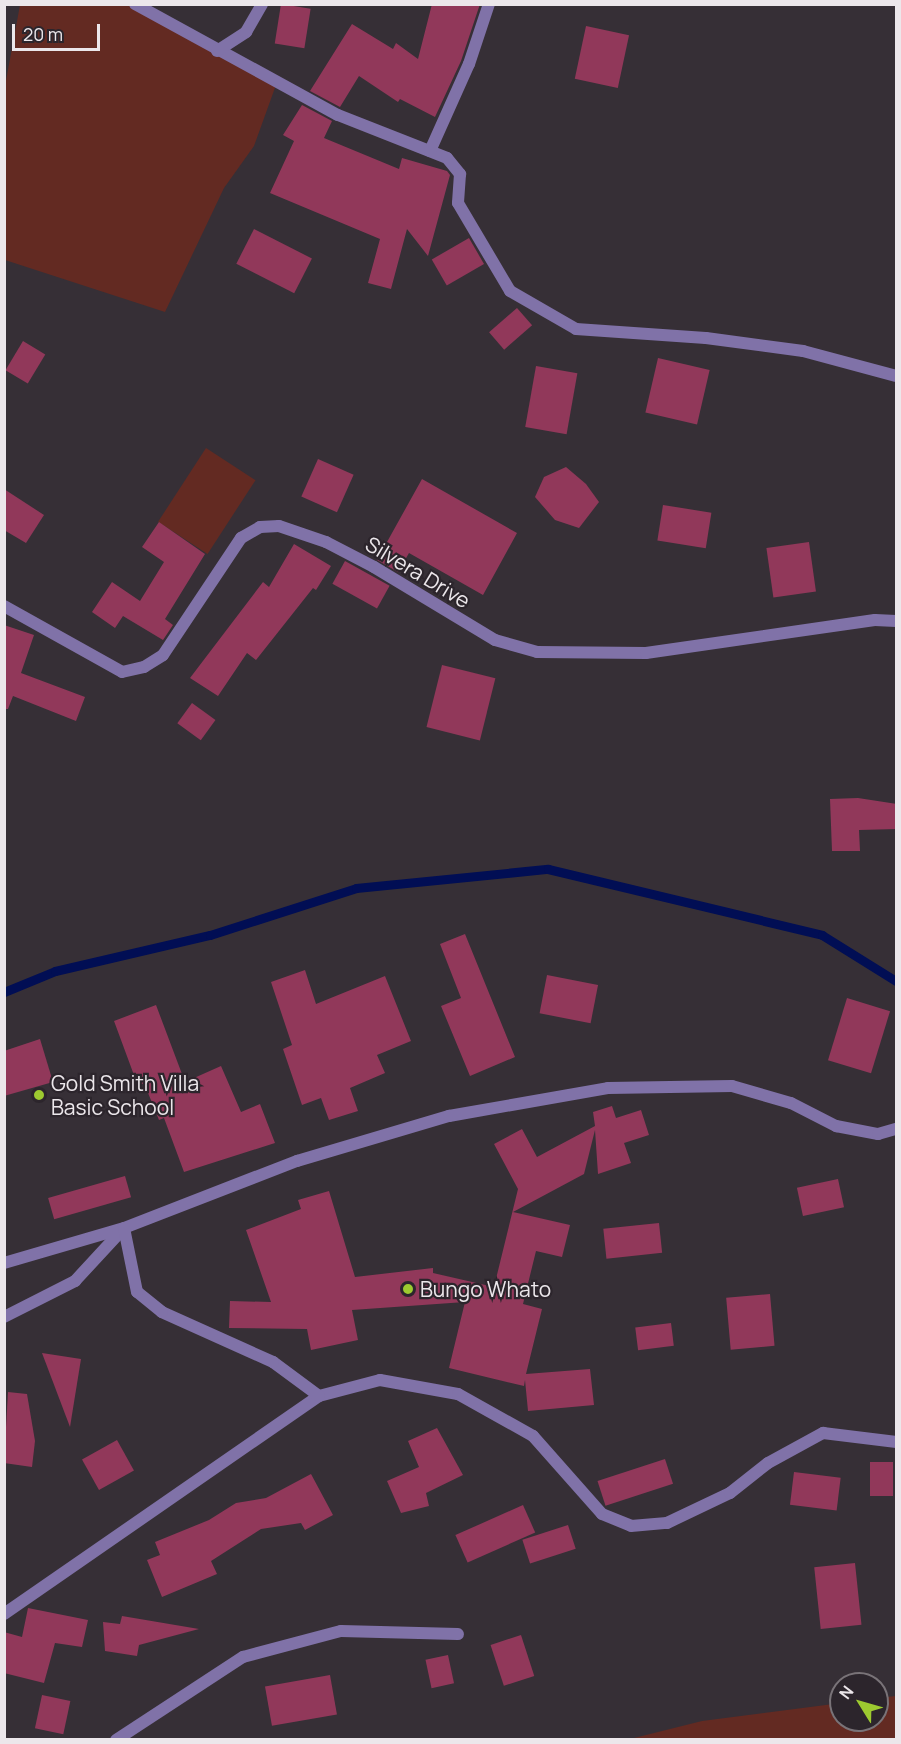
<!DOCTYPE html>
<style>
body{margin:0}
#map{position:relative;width:901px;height:1744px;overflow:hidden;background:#362f36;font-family:Manrope,sans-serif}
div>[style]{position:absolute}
.green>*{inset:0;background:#632a22;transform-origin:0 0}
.stream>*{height:9px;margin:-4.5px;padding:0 4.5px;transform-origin:4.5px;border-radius:4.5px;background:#010e54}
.building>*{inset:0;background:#91385a;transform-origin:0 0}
.street>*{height:12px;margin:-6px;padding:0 6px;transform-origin:6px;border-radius:6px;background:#8072a8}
.dots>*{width:16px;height:16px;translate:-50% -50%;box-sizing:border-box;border:3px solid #2c252c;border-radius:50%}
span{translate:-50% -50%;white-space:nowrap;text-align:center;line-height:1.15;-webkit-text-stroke:4.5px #2c252c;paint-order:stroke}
.street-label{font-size:21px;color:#ece7eb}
.poi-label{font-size:21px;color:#ece7eb}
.left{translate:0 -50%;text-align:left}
.frame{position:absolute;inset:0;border:6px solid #ece7eb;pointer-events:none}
.north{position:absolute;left:829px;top:1672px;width:60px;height:60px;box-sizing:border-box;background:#2c252c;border:2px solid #797378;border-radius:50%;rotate:307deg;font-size:16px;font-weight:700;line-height:24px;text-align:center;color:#ece7eb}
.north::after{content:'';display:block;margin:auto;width:21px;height:27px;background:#9dca30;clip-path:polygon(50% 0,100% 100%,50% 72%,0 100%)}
.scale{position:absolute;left:12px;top:24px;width:88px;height:27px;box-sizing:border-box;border:3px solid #ece7eb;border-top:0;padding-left:8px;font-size:18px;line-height:21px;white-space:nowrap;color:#ece7eb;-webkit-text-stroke:4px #2c252c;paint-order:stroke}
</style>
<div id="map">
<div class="green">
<div style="clip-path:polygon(20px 5px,129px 5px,276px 85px,254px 146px,224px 188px,165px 312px,5px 260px,5px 86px)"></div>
<div style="left:206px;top:448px;width:59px;height:88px;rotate:33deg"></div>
<div style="clip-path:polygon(896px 1696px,896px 1739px,630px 1739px,702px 1721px,841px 1703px,841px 1720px,877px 1720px,877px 1698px)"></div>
</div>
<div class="stream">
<div style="left:4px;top:992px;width:55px;rotate:-22.4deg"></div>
<div style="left:55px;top:971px;width:159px;rotate:-13.1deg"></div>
<div style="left:210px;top:935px;width:153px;rotate:-17.8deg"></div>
<div style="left:356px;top:888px;width:193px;rotate:-5.7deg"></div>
<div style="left:548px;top:869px;width:282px;rotate:13.5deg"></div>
<div style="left:822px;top:935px;width:87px;rotate:31.9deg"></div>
</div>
<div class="building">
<div style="left:281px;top:4px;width:30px;height:40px;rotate:9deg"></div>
<div style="clip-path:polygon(432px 4px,480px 4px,461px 61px,435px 117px,400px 99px,398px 102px,359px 76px,340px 107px,310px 91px,352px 24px,393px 49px,396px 43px,418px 59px)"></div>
<div style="left:586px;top:26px;width:44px;height:54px;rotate:12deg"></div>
<div style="clip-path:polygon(302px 105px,332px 121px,324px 138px,399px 169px,402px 158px,447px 171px,450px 175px,428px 256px,407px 229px,391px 289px,368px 283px,380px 239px,270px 193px,294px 141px,283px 135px)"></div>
<div style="left:254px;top:229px;width:65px;height:39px;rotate:27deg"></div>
<div style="left:469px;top:238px;width:30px;height:43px;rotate:60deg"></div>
<div style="left:517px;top:308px;width:23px;height:37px;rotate:49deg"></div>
<div style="left:23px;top:341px;width:26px;height:34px;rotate:31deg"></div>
<div style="left:658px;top:358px;width:53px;height:56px;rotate:13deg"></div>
<div style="left:536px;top:366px;width:42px;height:62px;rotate:10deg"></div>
<div style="left:318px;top:459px;width:39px;height:41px;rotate:24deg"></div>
<div style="clip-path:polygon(566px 467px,586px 484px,599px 502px,579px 528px,555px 520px,535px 497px,544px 477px)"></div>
<div style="clip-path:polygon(422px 479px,517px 533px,483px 595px,409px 553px,398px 572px,377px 560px)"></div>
<div style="clip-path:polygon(4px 489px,44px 515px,26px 543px,4px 530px)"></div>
<div style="left:663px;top:505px;width:49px;height:36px;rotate:9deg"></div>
<div style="clip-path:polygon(159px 522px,205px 554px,165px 619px,173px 625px,163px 640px,123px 616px,115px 628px,92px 612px,112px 582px,140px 601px,164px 562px,142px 547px)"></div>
<div style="left:809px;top:542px;width:50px;height:43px;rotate:82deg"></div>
<div style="clip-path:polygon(294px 544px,331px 566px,316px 590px,313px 588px,256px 660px,247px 653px,218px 696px,190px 678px,263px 582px,269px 587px)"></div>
<div style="left:345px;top:561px;width:51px;height:26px;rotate:29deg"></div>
<div style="clip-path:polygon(4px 625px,34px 635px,21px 673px,85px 697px,76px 721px,13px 696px,8px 709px,4px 709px)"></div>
<div style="left:442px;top:665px;width:55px;height:64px;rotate:14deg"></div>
<div style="left:192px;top:703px;width:29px;height:25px;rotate:36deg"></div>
<div style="clip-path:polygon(858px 798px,897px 804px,897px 829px,859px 830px,860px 851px,832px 851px,830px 799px)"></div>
<div style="clip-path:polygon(465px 934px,515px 1057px,470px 1076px,441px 1006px,461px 998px,440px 944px)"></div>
<div style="clip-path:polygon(305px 970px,316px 1004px,385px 976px,411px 1041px,377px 1055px,385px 1073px,350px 1088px,358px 1111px,329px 1120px,321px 1098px,302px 1105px,283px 1049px,292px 1045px,271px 982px)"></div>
<div style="left:547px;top:975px;width:52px;height:39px;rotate:11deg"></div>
<div style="left:847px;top:998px;width:45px;height:65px;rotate:17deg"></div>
<div style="clip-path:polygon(156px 1005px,185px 1082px,221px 1066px,241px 1112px,260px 1104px,275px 1143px,184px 1172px,164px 1118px,159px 1120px,144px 1083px,138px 1086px,114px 1021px)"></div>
<div style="clip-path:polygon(40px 1039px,53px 1082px,4px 1096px,4px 1051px)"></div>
<div style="clip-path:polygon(612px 1106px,616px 1118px,641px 1110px,649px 1135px,624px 1143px,631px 1163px,598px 1174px,595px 1130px,584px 1174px,513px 1212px,570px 1225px,562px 1257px,536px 1251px,523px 1304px,542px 1309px,526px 1374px,590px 1369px,594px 1405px,528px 1411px,525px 1380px,524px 1386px,449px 1368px,465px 1302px,352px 1310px,358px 1340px,311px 1350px,307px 1329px,229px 1328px,230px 1301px,271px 1302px,246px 1230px,301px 1209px,298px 1200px,329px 1191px,355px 1277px,433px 1268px,433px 1273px,494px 1287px,518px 1189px,494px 1144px,522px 1129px,537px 1157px,595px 1126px,593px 1112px)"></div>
<div style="left:125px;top:1176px;width:22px;height:80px;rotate:74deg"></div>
<div style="left:838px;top:1179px;width:29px;height:42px;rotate:78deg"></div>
<div style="left:659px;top:1223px;width:30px;height:56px;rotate:84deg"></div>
<div style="left:770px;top:1294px;width:52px;height:44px;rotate:85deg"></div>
<div style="left:671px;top:1323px;width:23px;height:36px;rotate:83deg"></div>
<div style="clip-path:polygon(42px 1353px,81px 1359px,70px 1427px)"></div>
<div style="clip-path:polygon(8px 1392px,27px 1394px,35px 1441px,32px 1467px,4px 1463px)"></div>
<div style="clip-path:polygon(437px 1428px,463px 1475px,426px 1493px,429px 1506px,401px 1513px,387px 1481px,419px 1467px,408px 1441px)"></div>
<div style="left:117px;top:1440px;width:35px;height:40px;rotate:61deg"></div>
<div style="left:665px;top:1459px;width:26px;height:71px;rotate:72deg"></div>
<div style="left:870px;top:1462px;width:23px;height:34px"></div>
<div style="left:794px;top:1472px;width:47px;height:33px;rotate:7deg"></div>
<div style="clip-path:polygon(311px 1474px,333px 1515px,305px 1530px,301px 1523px,261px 1529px,211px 1561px,217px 1574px,162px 1597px,147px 1560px,160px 1555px,155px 1542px,209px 1520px,236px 1503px,266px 1498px)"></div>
<div style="left:523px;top:1505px;width:30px;height:74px;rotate:66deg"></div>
<div style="left:568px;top:1525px;width:25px;height:48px;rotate:72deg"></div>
<div style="left:855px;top:1563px;width:62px;height:41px;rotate:84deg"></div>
<div style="clip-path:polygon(28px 1608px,88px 1620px,82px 1647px,55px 1643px,44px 1683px,4px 1673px,4px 1632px,22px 1637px)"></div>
<div style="clip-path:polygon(122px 1616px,199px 1629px,139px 1645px,137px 1656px,105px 1651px,103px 1622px,120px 1624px)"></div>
<div style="left:521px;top:1635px;width:43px;height:32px;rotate:72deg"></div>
<div style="left:448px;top:1655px;width:29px;height:23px;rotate:78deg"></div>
<div style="left:330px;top:1675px;width:40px;height:66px;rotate:80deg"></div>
<div style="left:42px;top:1695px;width:29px;height:34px;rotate:12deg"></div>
</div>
<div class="street">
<div style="left:135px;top:4px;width:231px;rotate:28.7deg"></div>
<div style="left:338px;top:115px;width:117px;rotate:21.5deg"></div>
<div style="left:447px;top:158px;width:21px;rotate:51deg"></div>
<div style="left:460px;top:174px;width:29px;rotate:94deg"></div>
<div style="left:458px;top:203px;width:102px;rotate:59.4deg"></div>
<div style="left:510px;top:291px;width:76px;rotate:29.9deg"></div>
<div style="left:576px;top:329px;width:130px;rotate:4deg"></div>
<div style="left:706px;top:338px;width:98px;rotate:7.6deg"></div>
<div style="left:803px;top:351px;width:96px;rotate:15deg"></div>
<div style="left:217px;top:51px;width:35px;rotate:-33deg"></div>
<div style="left:246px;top:32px;width:32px;rotate:-60deg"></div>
<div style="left:430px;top:151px;width:95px;rotate:-65.9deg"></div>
<div style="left:469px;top:64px;width:63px;rotate:-71.6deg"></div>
<div style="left:4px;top:606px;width:135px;rotate:29.2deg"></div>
<div style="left:122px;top:672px;width:23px;rotate:-13deg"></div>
<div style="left:144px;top:667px;width:22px;rotate:-32deg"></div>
<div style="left:163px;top:655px;width:141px;rotate:-56.3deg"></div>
<div style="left:241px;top:538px;width:22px;rotate:-30deg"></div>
<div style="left:260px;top:527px;width:19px;rotate:-3deg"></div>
<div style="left:279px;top:526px;width:50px;rotate:18.8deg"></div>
<div style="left:326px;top:542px;width:54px;rotate:27.5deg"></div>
<div style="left:374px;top:567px;width:141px;rotate:31.1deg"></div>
<div style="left:495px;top:640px;width:44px;rotate:15.9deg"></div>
<div style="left:537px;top:652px;width:109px;rotate:0.5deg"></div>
<div style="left:646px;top:653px;width:231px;rotate:-8.2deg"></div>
<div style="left:875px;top:620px;width:21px;rotate:3deg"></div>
<div style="left:4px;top:1263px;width:125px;rotate:-16.3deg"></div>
<div style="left:124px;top:1228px;width:186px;rotate:-21.2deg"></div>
<div style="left:297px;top:1161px;width:159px;rotate:-16.5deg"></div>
<div style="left:449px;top:1116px;width:161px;rotate:-10deg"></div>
<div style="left:608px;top:1088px;width:124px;rotate:-0.9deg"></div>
<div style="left:732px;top:1086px;width:61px;rotate:16.1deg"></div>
<div style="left:791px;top:1103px;width:51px;rotate:27.1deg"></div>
<div style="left:836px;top:1126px;width:43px;rotate:10.8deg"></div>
<div style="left:878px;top:1134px;width:19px;rotate:-16deg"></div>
<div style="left:4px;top:1317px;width:80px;rotate:-26.9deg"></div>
<div style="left:75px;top:1281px;width:71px;rotate:-47.3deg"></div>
<div style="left:319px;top:1396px;width:63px;rotate:-14.7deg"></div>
<div style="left:380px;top:1380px;width:79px;rotate:10.2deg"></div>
<div style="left:458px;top:1394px;width:86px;rotate:29.2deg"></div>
<div style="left:533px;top:1436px;width:104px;rotate:48.5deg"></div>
<div style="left:602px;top:1514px;width:31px;rotate:22deg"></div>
<div style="left:631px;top:1526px;width:36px;rotate:-5deg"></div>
<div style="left:667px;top:1523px;width:70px;rotate:-25.5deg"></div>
<div style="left:730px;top:1493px;width:48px;rotate:-38.3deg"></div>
<div style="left:768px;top:1463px;width:63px;rotate:-28.6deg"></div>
<div style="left:823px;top:1433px;width:74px;rotate:7deg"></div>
<div style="left:4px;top:1614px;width:383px;rotate:-34.7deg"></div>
<div style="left:319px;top:1396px;width:57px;rotate:-143.5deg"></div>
<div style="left:273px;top:1362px;width:122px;rotate:-155.8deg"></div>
<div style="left:162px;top:1312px;width:32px;rotate:-141deg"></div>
<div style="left:137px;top:1292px;width:65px;rotate:-101.5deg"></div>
<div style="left:116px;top:1740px;width:152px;rotate:-33.2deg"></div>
<div style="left:243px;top:1657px;width:101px;rotate:-14.9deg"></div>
<div style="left:341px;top:1631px;width:117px;rotate:1.5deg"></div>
</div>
<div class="dots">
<div style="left:39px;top:1095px;background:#9dca30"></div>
<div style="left:408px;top:1289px;background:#9dca30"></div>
</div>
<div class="street-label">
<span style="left:418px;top:572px;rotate:31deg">Silvera Drive</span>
</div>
<div class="poi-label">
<span class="left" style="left:51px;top:1095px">Gold Smith Villa<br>Basic School</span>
<span class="left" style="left:420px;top:1289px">Bungo Whato</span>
</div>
<div class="frame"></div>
<div class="north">N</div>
<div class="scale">20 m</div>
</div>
